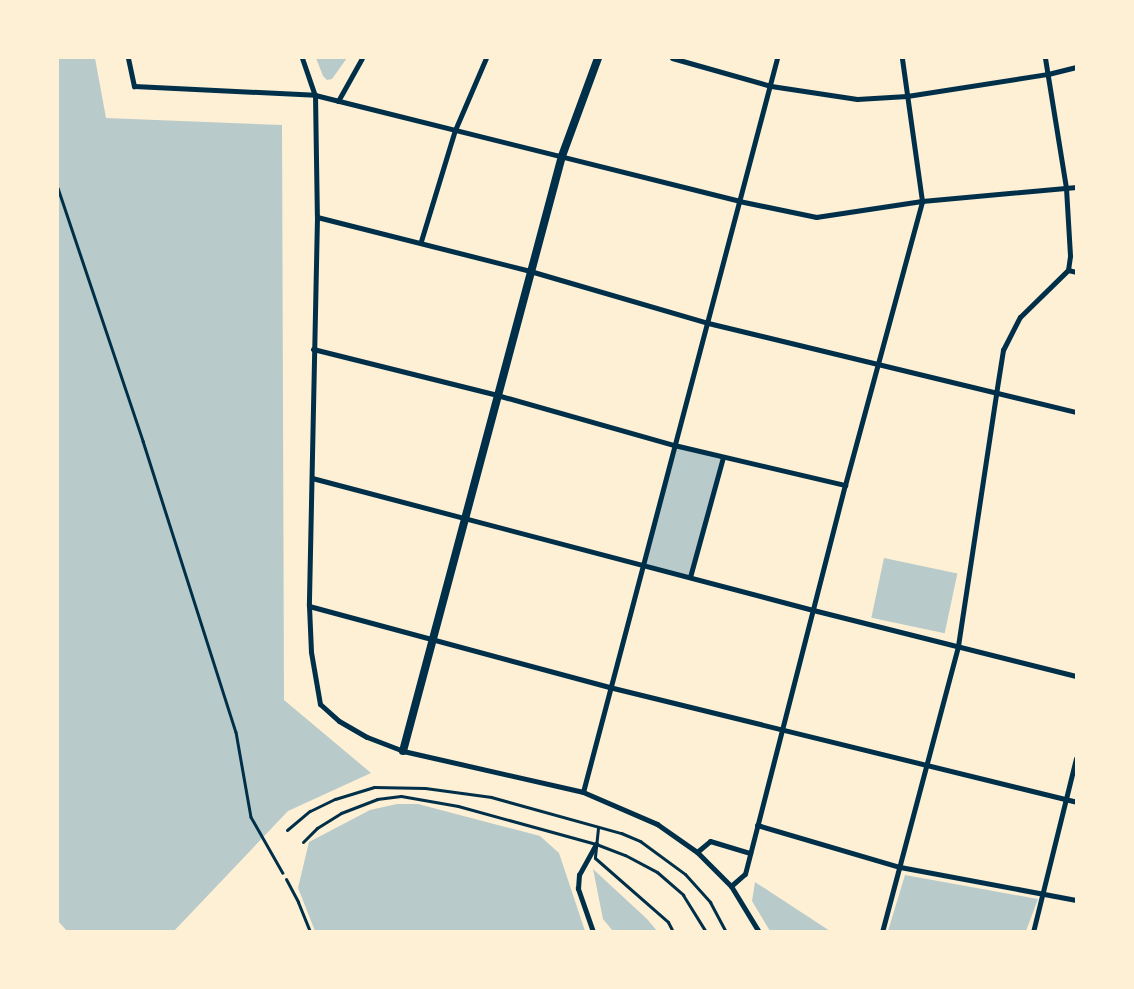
<!DOCTYPE html>
<style>
body{margin:0}
#map{position:relative;width:1134px;height:989px;overflow:hidden;background:#fdf0d5;font-family:Literata,serif}
div>[style]{position:absolute}
.green>*{inset:0;background:#b9caca;transform-origin:0 0}
.path>*{height:2.5px;margin:-1.25px;padding:0 1.25px;transform-origin:1.25px;border-radius:1.25px;background:#003049}
.service>*{height:3px;margin:-1.5px;padding:0 1.5px;transform-origin:1.5px;border-radius:1.5px;background:#003049}
.pedestrian>*{height:4.5px;margin:-2.25px;padding:0 2.25px;transform-origin:2.25px;border-radius:2.25px;background:#003049}
.minor>*{height:5px;margin:-2.5px;padding:0 2.5px;transform-origin:2.5px;border-radius:2.5px;background:#003049}
.tertiary>*{height:8px;margin:-4px;padding:0 4px;transform-origin:4px;border-radius:4px;background:#003049}
span{translate:-50% -50%;white-space:nowrap;text-align:center;line-height:1.15;-webkit-text-stroke:4px #fdf0d5;paint-order:stroke}
.frame{position:absolute;inset:0;border:59px solid #fdf0d5;pointer-events:none}
</style>
<div id="map">
<div class="green">
<div style="clip-path:polygon(58px 58px,95px 58px,106px 118px,282px 125px,284px 700px,371px 773px,288px 811px,174px 931px,67px 931px,58px 921px)"></div>
<div style="clip-path:polygon(316px 58px,347px 58px,332px 79px,327px 80px,323px 76px)"></div>
<div style="left:674px;top:445px;width:50px;height:123px;rotate:14deg"></div>
<div style="left:884px;top:558px;width:75px;height:61px;rotate:12deg"></div>
<div style="clip-path:polygon(397px 804px,418px 804px,540px 836px,559px 853px,585px 931px,315px 931px,298px 888px,309px 842px,370px 810px)"></div>
<div style="clip-path:polygon(593px 869px,647px 919px,657px 931px,616px 932px,612px 930px,603px 919px)"></div>
<div style="clip-path:polygon(905px 875px,1038px 899px,1026px 931px,888px 931px)"></div>
<div style="clip-path:polygon(755px 882px,830px 931px,770px 931px,752px 901px)"></div>
</div>
<div class="path">
<div style="left:58px;top:188px;width:267px;rotate:71.4deg"></div>
<div style="left:143px;top:441px;width:305px;rotate:72.3deg"></div>
<div style="left:236px;top:732px;width:86px;rotate:80deg"></div>
<div style="left:251px;top:817px;width:64px;rotate:60.3deg"></div>
</div>
<div class="service">
<div style="left:598px;top:828px;width:30px;rotate:96deg"></div>
<div style="left:595px;top:858px;width:97px;rotate:41.2deg"></div>
<div style="left:668px;top:922px;width:11px;rotate:63deg"></div>
<div style="left:287px;top:830px;width:30px;rotate:-40deg"></div>
<div style="left:310px;top:811px;width:28px;rotate:-26deg"></div>
<div style="left:335px;top:799px;width:41px;rotate:-17.1deg"></div>
<div style="left:374px;top:787px;width:51px;rotate:1.1deg"></div>
<div style="left:425px;top:788px;width:67px;rotate:7.8deg"></div>
<div style="left:491px;top:797px;width:135px;rotate:15.5deg"></div>
<div style="left:621px;top:833px;width:21px;rotate:23deg"></div>
<div style="left:640px;top:841px;width:56px;rotate:36.3deg"></div>
<div style="left:685px;top:874px;width:38px;rotate:48deg"></div>
<div style="left:710px;top:902px;width:34px;rotate:62deg"></div>
<div style="left:303px;top:842px;width:20px;rotate:-45deg"></div>
<div style="left:317px;top:828px;width:28px;rotate:-32deg"></div>
<div style="left:341px;top:813px;width:39px;rotate:-21deg"></div>
<div style="left:377px;top:799px;width:24px;rotate:-7deg"></div>
<div style="left:401px;top:796px;width:58px;rotate:10deg"></div>
<div style="left:458px;top:806px;width:143px;rotate:15.4deg"></div>
<div style="left:596px;top:844px;width:31px;rotate:21deg"></div>
<div style="left:625px;top:855px;width:36px;rotate:28deg"></div>
<div style="left:657px;top:872px;width:35px;rotate:41deg"></div>
<div style="left:683px;top:895px;width:44px;rotate:58.1deg"></div>
<div style="left:286px;top:879px;width:26px;rotate:62deg"></div>
<div style="left:298px;top:902px;width:32px;rotate:68deg"></div>
</div>
<div class="pedestrian">
<div style="left:958px;top:646px;width:255px;rotate:-81.4deg"></div>
<div style="left:593px;top:932px;width:46px;rotate:-109.2deg"></div>
<div style="left:578px;top:889px;width:14px;rotate:-86deg"></div>
<div style="left:579px;top:875px;width:35px;rotate:-61deg"></div>
</div>
<div class="minor">
<div style="left:128px;top:58px;width:29px;rotate:78deg"></div>
<div style="left:134px;top:86px;width:181px;rotate:2.8deg"></div>
<div style="left:315px;top:95px;width:437px;rotate:14deg"></div>
<div style="left:739px;top:201px;width:79px;rotate:11.7deg"></div>
<div style="left:816px;top:217px;width:107px;rotate:-8.6deg"></div>
<div style="left:922px;top:201px;width:155px;rotate:-5.2deg"></div>
<div style="left:302px;top:58px;width:39px;rotate:71deg"></div>
<div style="left:315px;top:95px;width:122px;rotate:89.1deg"></div>
<div style="left:317px;top:217px;width:389px;rotate:91.2deg"></div>
<div style="left:309px;top:606px;width:46px;rotate:87.5deg"></div>
<div style="left:311px;top:652px;width:53px;rotate:80.2deg"></div>
<div style="left:320px;top:704px;width:25px;rotate:42deg"></div>
<div style="left:339px;top:721px;width:32px;rotate:30deg"></div>
<div style="left:367px;top:737px;width:39px;rotate:21deg"></div>
<div style="left:403px;top:751px;width:185px;rotate:12.8deg"></div>
<div style="left:583px;top:792px;width:81px;rotate:23.4deg"></div>
<div style="left:657px;top:824px;width:49px;rotate:35deg"></div>
<div style="left:697px;top:852px;width:48px;rotate:45deg"></div>
<div style="left:731px;top:886px;width:54px;rotate:58.7deg"></div>
<div style="left:672px;top:58px;width:103px;rotate:15.8deg"></div>
<div style="left:771px;top:86px;width:87px;rotate:8.6deg"></div>
<div style="left:857px;top:99px;width:50px;rotate:-3.4deg"></div>
<div style="left:907px;top:96px;width:143px;rotate:-8.9deg"></div>
<div style="left:1048px;top:74px;width:29px;rotate:-14deg"></div>
<div style="left:1045px;top:58px;width:132px;rotate:80.8deg"></div>
<div style="left:1066px;top:188px;width:68px;rotate:86.6deg"></div>
<div style="left:1070px;top:256px;width:14px;rotate:98deg"></div>
<div style="left:338px;top:101px;width:49px;rotate:-60.8deg"></div>
<div style="left:317px;top:217px;width:220px;rotate:14.2deg"></div>
<div style="left:530px;top:271px;width:185px;rotate:16.3deg"></div>
<div style="left:708px;top:323px;width:379px;rotate:13.6deg"></div>
<div style="left:421px;top:241px;width:116px;rotate:-73deg"></div>
<div style="left:455px;top:130px;width:78px;rotate:-66.7deg"></div>
<div style="left:1068px;top:270px;width:8px;rotate:14deg"></div>
<div style="left:313px;top:349px;width:190px;rotate:14deg"></div>
<div style="left:497px;top:395px;width:184px;rotate:15.8deg"></div>
<div style="left:674px;top:445px;width:176px;rotate:13.2deg"></div>
<div style="left:996px;top:394px;width:45px;rotate:-81deg"></div>
<div style="left:1003px;top:350px;width:37px;rotate:-63deg"></div>
<div style="left:1020px;top:317px;width:67px;rotate:-44.4deg"></div>
<div style="left:312px;top:478px;width:518px;rotate:14.76deg"></div>
<div style="left:813px;top:610px;width:271px;rotate:14.1deg"></div>
<div style="left:690px;top:577px;width:124px;rotate:-74.6deg"></div>
<div style="left:309px;top:606px;width:311px;rotate:15.1deg"></div>
<div style="left:609px;top:687px;width:481px;rotate:13.8deg"></div>
<div style="left:583px;top:792px;width:759px;rotate:-75.19deg"></div>
<div style="left:757px;top:825px;width:149px;rotate:16.4deg"></div>
<div style="left:900px;top:867px;width:179px;rotate:10.6deg"></div>
<div style="left:697px;top:852px;width:17px;rotate:-40deg"></div>
<div style="left:710px;top:841px;width:42px;rotate:16.7deg"></div>
<div style="left:731px;top:886px;width:18px;rotate:-41deg"></div>
<div style="left:745px;top:874px;width:402px;rotate:-75.6deg"></div>
<div style="left:845px;top:485px;width:294px;rotate:-74.8deg"></div>
<div style="left:922px;top:201px;width:144px;rotate:-98deg"></div>
<div style="left:882px;top:932px;width:296px;rotate:-75.1deg"></div>
<div style="left:1033px;top:932px;width:179px;rotate:-76.1deg"></div>
</div>
<div class="tertiary">
<div style="left:403px;top:751px;width:616px;rotate:-75.04deg"></div>
<div style="left:562px;top:156px;width:104px;rotate:-69.8deg"></div>
</div>
<div class="frame"></div>
</div>
